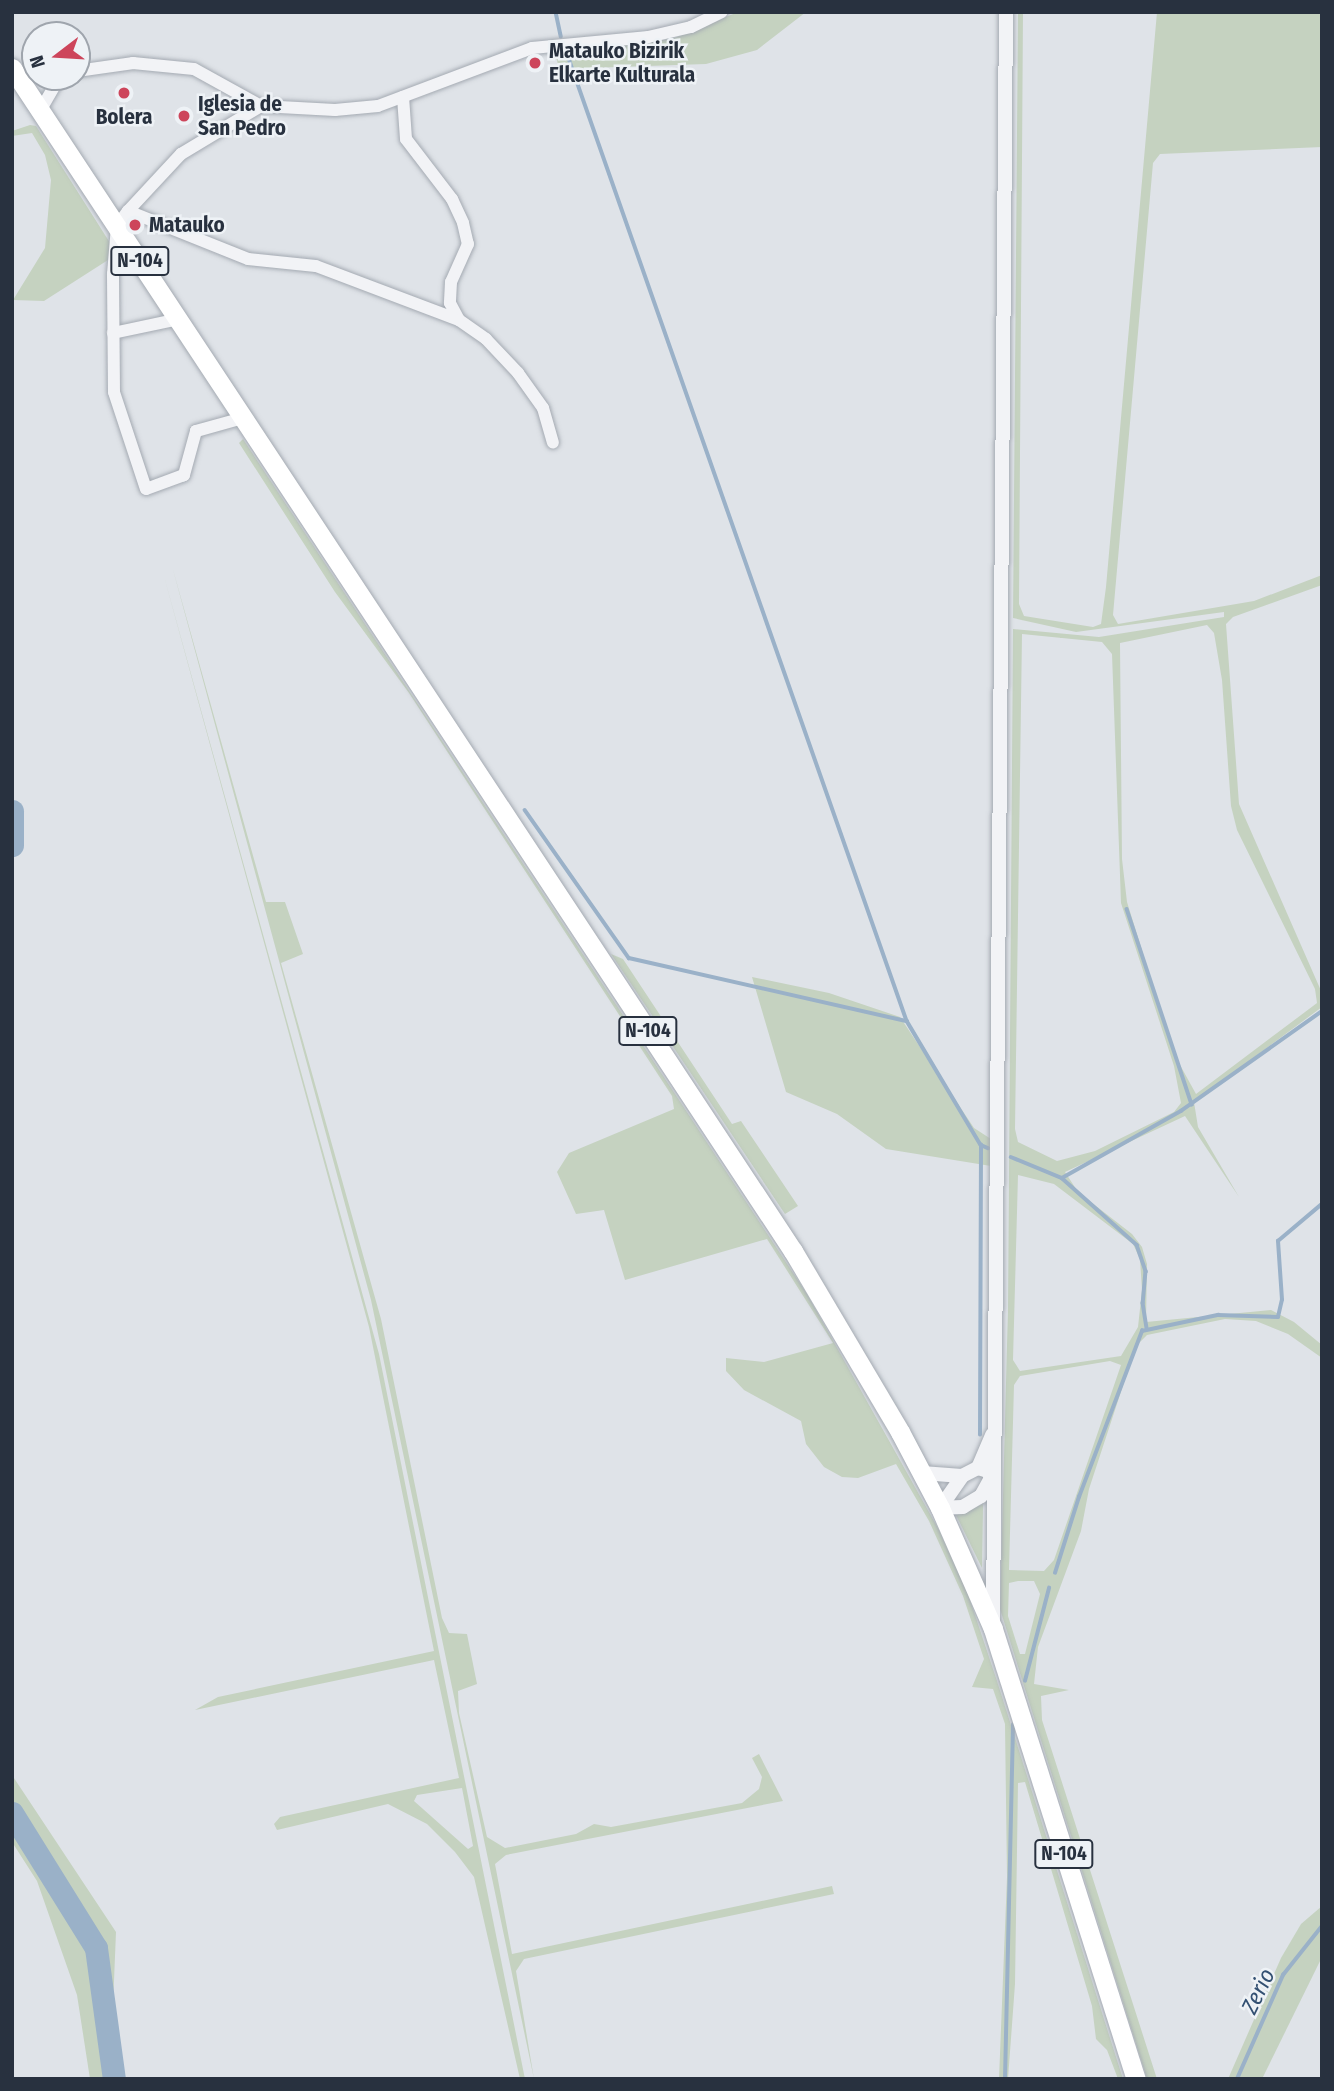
<!DOCTYPE html>
<style>
body{margin:0}
#map{position:relative;width:1334px;height:2091px;overflow:hidden;background:#dfe3e8;font-family:"Fira Sans Condensed",sans-serif}
div>[style]{position:absolute}
.green>*{inset:0;background:#c5d2c0}
.stream>*{height:3.5px;margin:-1.75px;padding:0 1.75px;transform-origin:1.75px;border-radius:1.75px;background:#9ab1c8}
.river>*{height:23px;margin:-11.5px;padding:0 11.5px;transform-origin:11.5px;border-radius:11.5px;background:#9ab1c8}
.roads{filter:drop-shadow(0 0 2px #a4aab2) drop-shadow(0 0 2px #a4aab2)}
.minor>*{height:12px;margin:-6px;padding:0 6px;transform-origin:6px;border-radius:6px;background:#f2f3f6}
.tertiary>*{height:14px;margin:-7px;padding:0 7px;transform-origin:7px;border-radius:7px;background:#f2f3f6}
.primary>*{height:19px;margin:-9.5px;padding:0 9.5px;transform-origin:9.5px;border-radius:9.5px;background:#fff}
.dots>*{width:19px;height:19px;translate:-50% -50%;box-sizing:border-box;border:4px solid #eef2f6;border-radius:50%}
span{translate:-50% -50%;white-space:nowrap;text-align:center;line-height:1.15;-webkit-text-stroke:5px #eef2f6;paint-order:stroke}
.shield-label span{padding:2px 5px;background:#eef2f6;border:2px solid;border-radius:5px;-webkit-text-stroke-width:0}
.shield-label{font-size:19px;color:#28313f;font-weight:700}
.poi-label{font-size:21px;color:#28313f;font-weight:700}
.left{translate:0 -50%;text-align:left}
.water-label{font-size:23px;color:#335072;font-style:italic}
.frame{position:absolute;inset:0;border:14px solid #28313f;pointer-events:none}
.north{position:absolute;left:21px;top:21px;width:70px;height:70px;box-sizing:border-box;background:#eef2f6;border:2px solid #9fa5ad;border-radius:50%;rotate:253deg;font-size:19px;font-weight:700;line-height:28px;text-align:center;color:#28313f}
.north::after{content:'';display:block;margin:auto;width:24px;height:32px;background:#cd455b;clip-path:polygon(50% 0,100% 100%,50% 72%,0 100%)}
</style>
<div id="map">
<div class="green">
<div style="clip-path:polygon(738px 12px,806px 12px,757px 50px,706px 64px,559px 69px,555px 52px,672px 39px)"></div>
<div style="clip-path:polygon(evenodd,1018px 12px,1023px 12px,1019px 604px,1024px 616px,1093px 627px,1101px 624px,1106px 587px,1157px 12px,1322px 12px,1322px 147px,1160px 154px,1153px 163px,1113px 615px,1118px 624px,1254px 601px,1322px 575px,1322px 585px,1233px 617px,1226px 624px,1239px 804px,1322px 993px,1322px 1007px,1194px 1102px,1198px 1127px,1239px 1197px,1185px 1116px,1065px 1172px,1078px 1192px,1132px 1234px,1142px 1247px,1147px 1264px,1146px 1322px,1271px 1310px,1294px 1322px,1322px 1345px,1322px 1358px,1288px 1334px,1256px 1321px,1225px 1319px,1147px 1335px,1136px 1346px,1089px 1489px,1081px 1531px,1038px 1647px,1034px 1684px,1069px 1690px,1041px 1696px,1042px 1720px,1157px 2079px,1147px 2079px,1000px 1609px,1008px 1308px,1013px 629px,1099px 637px,1224px 617px,1224px 612px,1076px 632px,1013px 618px,1018px 12px,1207px 625px,1214px 633px,1222px 680px,1231px 806px,1237px 830px,1315px 989px,1317px 1003px,1196px 1094px,1174px 1054px,1127px 902px,1122px 859px,1120px 643px,1207px 625px,1018px 12px,1022px 634px,1102px 642px,1112px 654px,1121px 903px,1174px 1066px,1181px 1103px,1174px 1112px,1095px 1151px,1057px 1161px,1018px 1142px,1015px 1129px,1022px 634px,1018px 12px,1018px 1175px,1054px 1184px,1133px 1244px,1140px 1259px,1142px 1290px,1138px 1327px,1121px 1356px,1020px 1371px,1013px 1360px,1018px 1175px,1018px 12px,1110px 1361px,1121px 1365px,1054px 1560px,1044px 1571px,1009px 1570px,1014px 1385px,1020px 1376px,1110px 1361px,1018px 12px,1018px 1581px,1034px 1581px,1040px 1594px,1025px 1654px,1020px 1654px,1008px 1616px,1009px 1583px,1018px 1581px)"></div>
<div style="clip-path:polygon(30px 125px,36px 126px,112px 246px,108px 260px,44px 301px,13px 300px,45px 248px,51px 180px,45px 155px,32px 133px,12px 136px,12px 131px)"></div>
<div style="clip-path:polygon(243px 439px,807px 1294px,939px 1530px,969px 1597px,997px 1681px,1123px 2079px,1118px 2079px,1107px 2050px,1096px 2039px,1092px 2006px,1025px 1782px,1018px 1783px,1015px 1984px,1008px 2079px,999px 2079px,1007px 1877px,1005px 1724px,993px 1689px,972px 1687px,984px 1659px,963px 1596px,929px 1521px,896px 1464px,858px 1478px,842px 1477px,824px 1467px,806px 1444px,801px 1421px,744px 1390px,726px 1371px,726px 1358px,764px 1362px,833px 1343px,767px 1239px,625px 1280px,604px 1210px,576px 1214px,557px 1172px,569px 1153px,674px 1109px,672px 1096px,409px 693px,335px 592px,239px 443px)"></div>
<div style="clip-path:polygon(172px 566px,266px 902px,285px 902px,303px 954px,281px 963px,381px 1319px,442px 1618px,449px 1633px,467px 1634px,477px 1684px,458px 1691px,459px 1713px,487px 1837px,505px 1848px,576px 1834px,594px 1824px,611px 1827px,742px 1803px,759px 1789px,762px 1777px,752px 1758px,759px 1754px,783px 1801px,506px 1855px,495px 1864px,512px 1954px,832px 1886px,834px 1894px,524px 1959px,516px 1971px,534px 2079px,371px 1300px)"></div>
<div style="clip-path:polygon(evenodd,162px 569px,379px 1354px,525px 2079px,520px 2079px,474px 1877px,455px 1852px,427px 1824px,388px 1804px,277px 1830px,274px 1824px,280px 1817px,459px 1778px,434px 1660px,195px 1710px,218px 1697px,434px 1651px,369px 1327px,162px 569px,462px 1788px,473px 1846px,468px 1849px,414px 1801px,417px 1795px,462px 1788px)"></div>
<div style="clip-path:polygon(611px 954px,623px 959px,732px 1124px,741px 1121px,798px 1206px,785px 1214px)"></div>
<div style="clip-path:polygon(752px 977px,829px 993px,900px 1017px,974px 1128px,991px 1139px,991px 1166px,886px 1149px,837px 1114px,786px 1092px)"></div>
<div style="clip-path:polygon(983px 1504px,982px 1568px,956px 1515px)"></div>
<div style="clip-path:polygon(12px 1775px,116px 1932px,112px 2030px,121px 2079px,90px 2079px,77px 1995px,37px 1881px,12px 1842px)"></div>
<div style="clip-path:polygon(1322px 1906px,1322px 1957px,1262px 2079px,1228px 2079px,1281px 1958px,1301px 1924px)"></div>
</div>
<div class="stream">
<div style="left:556px;top:12px;width:25px;rotate:78deg"></div>
<div style="left:566px;top:50px;width:1029px;rotate:70.65deg"></div>
<div style="left:907px;top:1021px;width:144px;rotate:59.2deg"></div>
<div style="left:981px;top:1145px;width:8px;rotate:23deg"></div>
<div style="left:525px;top:810px;width:181px;rotate:54.9deg"></div>
<div style="left:629px;top:958px;width:285px;rotate:12.8deg"></div>
<div style="left:1127px;top:909px;width:206px;rotate:71.6deg"></div>
<div style="left:1011px;top:1157px;width:55px;rotate:22.4deg"></div>
<div style="left:1062px;top:1178px;width:101px;rotate:41.8deg"></div>
<div style="left:1137px;top:1245px;width:28px;rotate:71deg"></div>
<div style="left:1146px;top:1271px;width:32px;rotate:95deg"></div>
<div style="left:1143px;top:1303px;width:25px;rotate:81deg"></div>
<div style="left:1062px;top:1178px;width:137px;rotate:-29.4deg"></div>
<div style="left:1181px;top:1111px;width:173px;rotate:-35.3deg"></div>
<div style="left:980px;top:1435px;width:290px;rotate:-89.8deg"></div>
<div style="left:1055px;top:1573px;width:80px;rotate:-72.5deg"></div>
<div style="left:1079px;top:1497px;width:178px;rotate:-69.2deg"></div>
<div style="left:1142px;top:1331px;width:78px;rotate:-11.9deg"></div>
<div style="left:1218px;top:1315px;width:60px;rotate:1.9deg"></div>
<div style="left:1278px;top:1317px;width:17px;rotate:-77deg"></div>
<div style="left:1282px;top:1300px;width:59px;rotate:-93.9deg"></div>
<div style="left:1278px;top:1241px;width:57px;rotate:-40.1deg"></div>
<div style="left:1025px;top:1681px;width:96px;rotate:-75.5deg"></div>
<div style="left:1005px;top:2079px;width:354px;rotate:-88.7deg"></div>
<div style="left:1237px;top:2079px;width:114px;rotate:-66.1deg"></div>
<div style="left:1283px;top:1975px;width:63px;rotate:-51.5deg"></div>
</div>
<div class="river">
<div style="left:12px;top:811px;width:34px;rotate:90deg"></div>
<div style="left:12px;top:1813px;width:159px;rotate:58.1deg"></div>
<div style="left:96px;top:1948px;width:132px;rotate:82.2deg"></div>
</div>
<div class="roads">
<div class="minor">
<div style="left:77px;top:71px;width:57px;rotate:-8.1deg"></div>
<div style="left:133px;top:63px;width:61px;rotate:5.6deg"></div>
<div style="left:194px;top:69px;width:77px;rotate:28.9deg"></div>
<div style="left:261px;top:106px;width:74px;rotate:3.1deg"></div>
<div style="left:335px;top:110px;width:43px;rotate:-5.3deg"></div>
<div style="left:378px;top:106px;width:165px;rotate:-20.6deg"></div>
<div style="left:532px;top:48px;width:117px;rotate:-5.4deg"></div>
<div style="left:648px;top:37px;width:44px;rotate:-13.1deg"></div>
<div style="left:691px;top:27px;width:34px;rotate:-26deg"></div>
<div style="left:403px;top:97px;width:42px;rotate:85.9deg"></div>
<div style="left:406px;top:139px;width:76px;rotate:52.5deg"></div>
<div style="left:452px;top:199px;width:26px;rotate:65deg"></div>
<div style="left:463px;top:223px;width:22px;rotate:77deg"></div>
<div style="left:468px;top:244px;width:42px;rotate:114.1deg"></div>
<div style="left:451px;top:282px;width:21px;rotate:93deg"></div>
<div style="left:450px;top:303px;width:19px;rotate:62deg"></div>
<div style="left:40px;top:111px;width:39px;rotate:-60deg"></div>
<div style="left:128px;top:211px;width:129px;rotate:21.8deg"></div>
<div style="left:248px;top:259px;width:68px;rotate:5.9deg"></div>
<div style="left:316px;top:266px;width:153px;rotate:20.7deg"></div>
<div style="left:459px;top:320px;width:33px;rotate:35deg"></div>
<div style="left:486px;top:339px;width:47px;rotate:46.7deg"></div>
<div style="left:518px;top:373px;width:43px;rotate:54.5deg"></div>
<div style="left:543px;top:408px;width:36px;rotate:74deg"></div>
<div style="left:113px;top:333px;width:67px;rotate:-12deg"></div>
<div style="left:243px;top:418px;width:49px;rotate:164.5deg"></div>
<div style="left:196px;top:431px;width:46px;rotate:105.3deg"></div>
<div style="left:184px;top:475px;width:40px;rotate:159.8deg"></div>
<div style="left:146px;top:489px;width:102px;rotate:-108.3deg"></div>
<div style="left:114px;top:392px;width:118px;rotate:-90.5deg"></div>
<div style="left:113px;top:274px;width:48px;rotate:-85.2deg"></div>
<div style="left:117px;top:226px;width:19px;rotate:-54deg"></div>
<div style="left:128px;top:211px;width:78px;rotate:-47.1deg"></div>
<div style="left:181px;top:154px;width:93px;rotate:-31deg"></div>
</div>
<div class="tertiary">
<div style="left:978px;top:1468px;width:10px;rotate:17deg"></div>
<div style="left:988px;top:1471px;width:8px;rotate:67deg"></div>
<div style="left:991px;top:1478px;width:21px;rotate:119deg"></div>
<div style="left:981px;top:1496px;width:21px;rotate:149deg"></div>
<div style="left:963px;top:1507px;width:23px;rotate:178deg"></div>
<div style="left:940px;top:1508px;width:39px;rotate:-55deg"></div>
<div style="left:962px;top:1476px;width:18px;rotate:-27deg"></div>
<div style="left:978px;top:1468px;width:36px;rotate:-67deg"></div>
<div style="left:922px;top:1473px;width:40px;rotate:4.3deg"></div>
<div style="left:993px;top:1625px;width:1613px;rotate:-89.54deg"></div>
</div>
<div class="primary">
<div style="left:12px;top:68px;width:1418px;rotate:56.57deg"></div>
<div style="left:793px;top:1251px;width:210px;rotate:59.4deg"></div>
<div style="left:900px;top:1432px;width:86px;rotate:62.2deg"></div>
<div style="left:940px;top:1508px;width:132px;rotate:66.3deg"></div>
<div style="left:993px;top:1629px;width:472px;rotate:72.4deg"></div>
</div>
</div>
<div class="dots">
<div style="left:535px;top:63px;background:#cd455b"></div>
<div style="left:124px;top:93px;background:#cd455b"></div>
<div style="left:184px;top:116px;background:#cd455b"></div>
<div style="left:135px;top:225px;background:#cd455b"></div>
</div>
<div class="shield-label">
<span style="left:140px;top:261px">N-104</span>
<span style="left:648px;top:1031px">N-104</span>
<span style="left:1064px;top:1854px">N-104</span>
</div>
<div class="poi-label">
<span class="left" style="left:549px;top:63px">Matauko Bizirik<br>Elkarte Kulturala</span>
<span class="left" style="left:198px;top:116px">Iglesia de<br>San Pedro</span>
<span style="left:124px;top:117px">Bolera</span>
<span class="left" style="left:149px;top:225px">Matauko</span>
</div>
<div class="water-label">
<span style="left:1258px;top:1991px;rotate:-64deg">Zerio</span>
</div>
<div class="frame"></div>
<div class="north">N</div>
</div>
